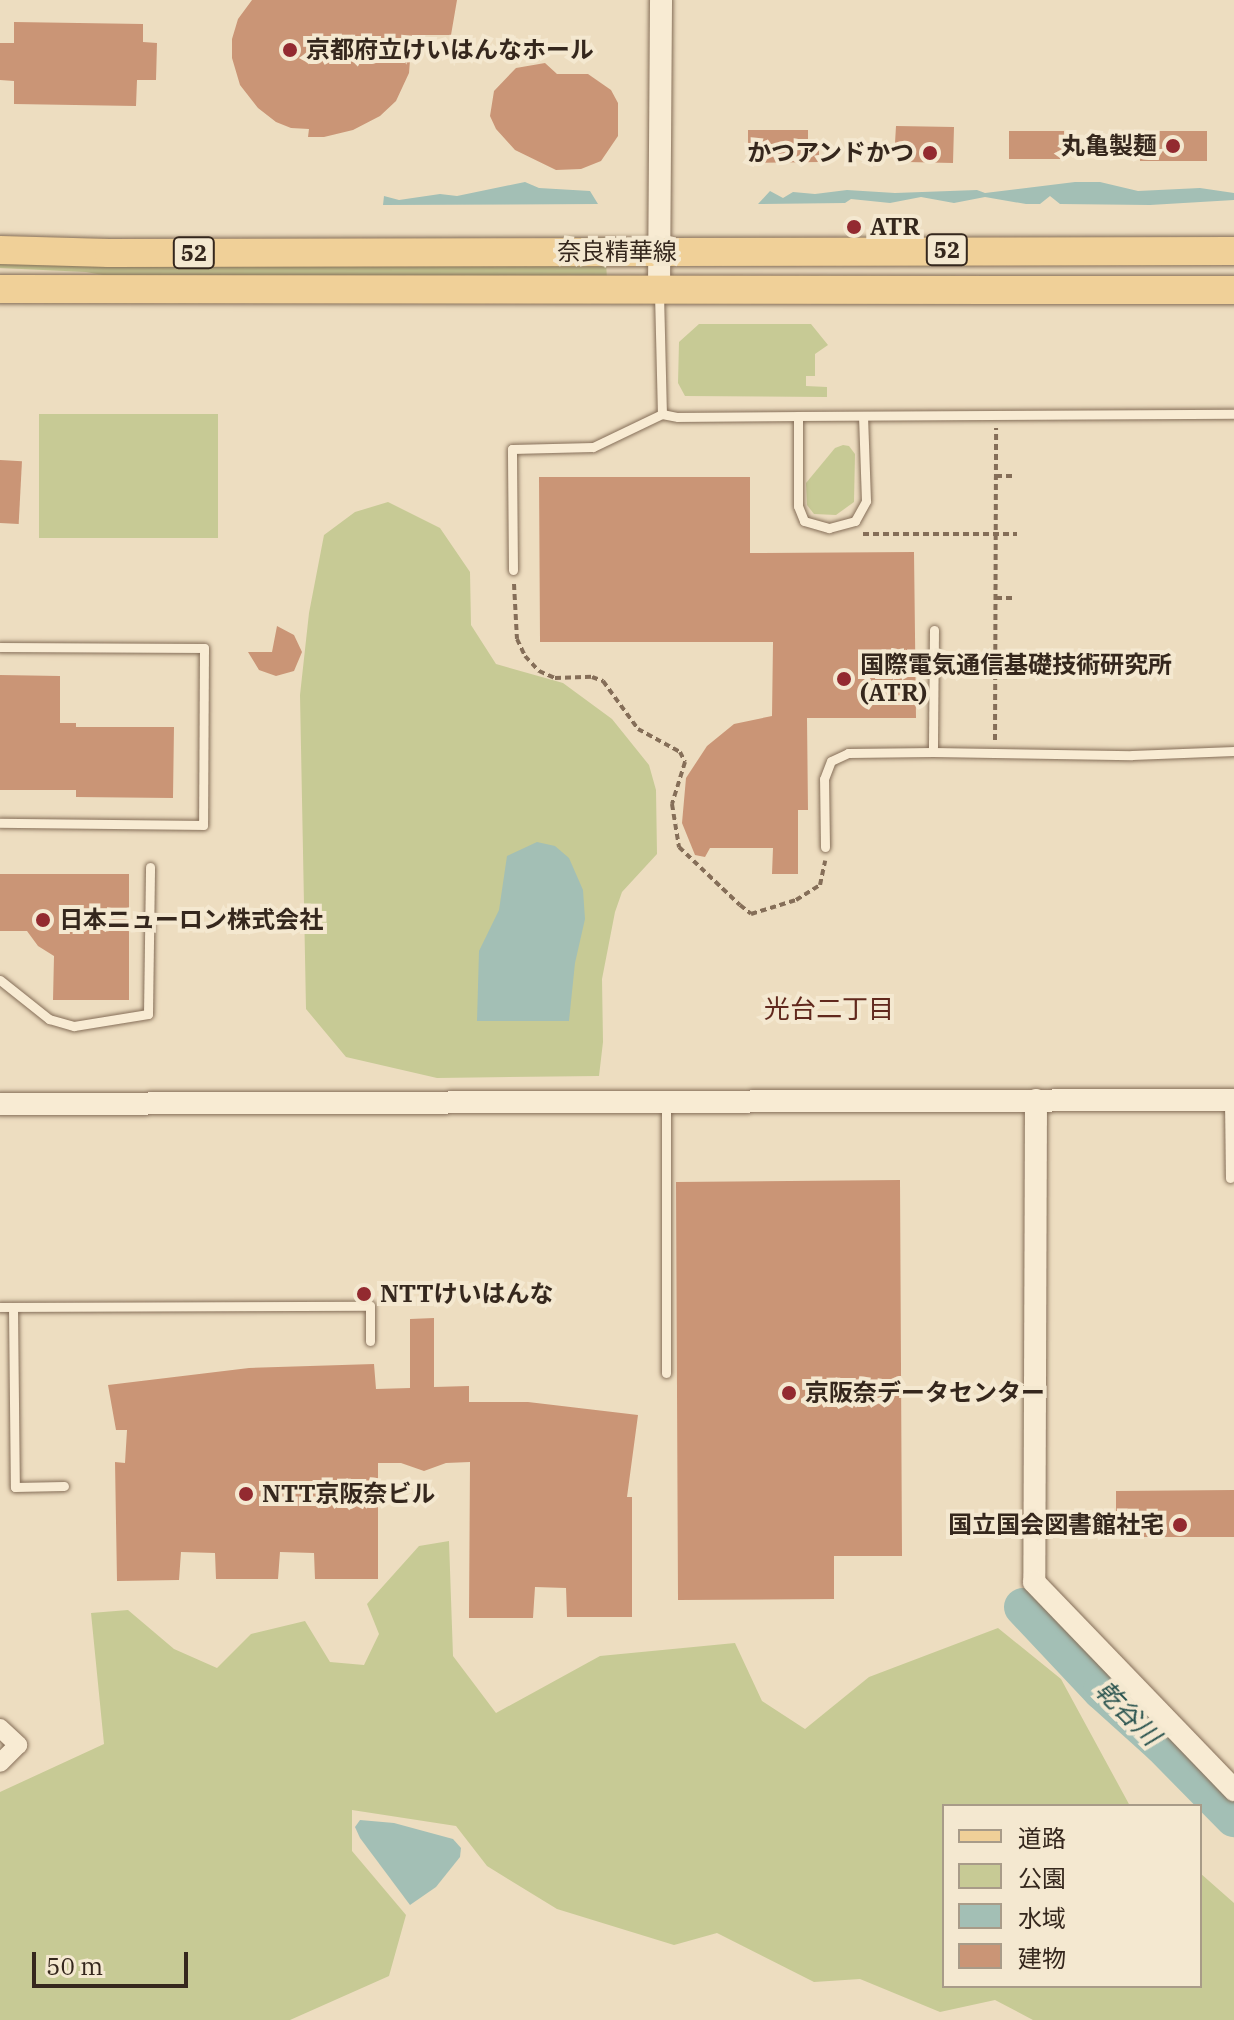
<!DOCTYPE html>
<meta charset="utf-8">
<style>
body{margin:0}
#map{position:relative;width:1234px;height:2020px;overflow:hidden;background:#edddc0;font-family:"IBM Plex Serif","Noto Sans JP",serif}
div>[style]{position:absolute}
.green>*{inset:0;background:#c7ca95;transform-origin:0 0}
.water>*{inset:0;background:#a3bfb5}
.river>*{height:38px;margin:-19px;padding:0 19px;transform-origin:19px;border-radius:19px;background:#a3bfb5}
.building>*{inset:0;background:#ca9576;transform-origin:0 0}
.path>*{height:4px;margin-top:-2px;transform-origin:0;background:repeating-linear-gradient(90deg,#856e58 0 6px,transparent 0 10px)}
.roads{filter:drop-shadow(0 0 2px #856e58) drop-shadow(0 0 2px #856e58)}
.service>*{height:9px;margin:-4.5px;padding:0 4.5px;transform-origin:4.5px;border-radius:4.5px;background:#f8ebd3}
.minor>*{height:18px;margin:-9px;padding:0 9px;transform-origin:9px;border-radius:9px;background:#f8ebd3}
.tertiary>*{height:22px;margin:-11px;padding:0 11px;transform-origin:11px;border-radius:11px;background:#f8ebd3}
.primary>*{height:28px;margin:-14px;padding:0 14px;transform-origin:14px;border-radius:14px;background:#f0d098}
.dots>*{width:22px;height:22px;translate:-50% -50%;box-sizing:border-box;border:4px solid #f4e8d0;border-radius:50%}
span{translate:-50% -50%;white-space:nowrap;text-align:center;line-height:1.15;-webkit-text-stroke:8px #f4e8d0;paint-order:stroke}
.shield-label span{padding:2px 6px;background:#f4e8d0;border:2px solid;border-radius:6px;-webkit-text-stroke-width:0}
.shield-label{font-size:22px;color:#35271d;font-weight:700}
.poi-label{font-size:24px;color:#35271d;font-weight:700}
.left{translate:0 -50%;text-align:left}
.right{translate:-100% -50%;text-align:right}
.street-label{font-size:24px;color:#35271d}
.neighbourhood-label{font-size:26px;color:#61281d}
.water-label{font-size:26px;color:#2c5550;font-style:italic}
.legend{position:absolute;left:942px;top:1804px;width:260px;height:184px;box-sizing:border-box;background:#f4e8d0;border:2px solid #a89b88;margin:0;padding:10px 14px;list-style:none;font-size:24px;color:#35271d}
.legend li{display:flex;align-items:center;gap:16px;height:40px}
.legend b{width:40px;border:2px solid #a89b88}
.scale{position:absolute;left:32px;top:1952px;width:156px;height:36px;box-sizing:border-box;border:4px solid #35271d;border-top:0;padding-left:10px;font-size:24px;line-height:28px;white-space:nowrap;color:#35271d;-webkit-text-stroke:6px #f4e8d0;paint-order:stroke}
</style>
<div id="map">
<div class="green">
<div style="clip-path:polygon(0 258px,606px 263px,607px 279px,136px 281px,86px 272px,0 268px)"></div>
<div style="clip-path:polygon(699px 324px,811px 324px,828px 345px,815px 354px,815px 376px,806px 376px,806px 386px,827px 387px,827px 397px,685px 396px,678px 383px,679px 342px)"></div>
<div style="left:218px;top:414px;width:124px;height:179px;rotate:90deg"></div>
<div style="clip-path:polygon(843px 445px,849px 446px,855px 454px,854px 502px,836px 515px,814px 514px,807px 505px,806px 483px,835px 448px)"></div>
<div style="clip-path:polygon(388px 502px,440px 528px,470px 572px,471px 625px,496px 664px,563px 683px,612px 719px,649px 765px,656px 790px,657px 854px,622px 892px,615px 912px,602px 979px,603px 1042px,599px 1076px,437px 1078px,346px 1057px,306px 1009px,300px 695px,309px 613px,324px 535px,355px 512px)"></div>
<div style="clip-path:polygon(449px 1541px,453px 1656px,496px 1713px,600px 1656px,735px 1643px,762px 1701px,805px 1729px,869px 1677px,998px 1628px,1061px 1679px,1130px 1806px,944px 1806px,944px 1986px,1200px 1986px,1200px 1873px,1234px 1903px,1234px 2020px,1033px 2020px,995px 2000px,940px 2012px,860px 1979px,814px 1982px,717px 1933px,674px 1945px,557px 1909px,487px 1866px,456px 1826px,352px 1810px,352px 1851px,406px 1915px,389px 1976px,290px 2020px,0 2020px,0 1792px,104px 1744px,91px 1613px,128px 1610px,174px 1649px,217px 1668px,251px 1634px,305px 1621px,330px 1662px,364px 1665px,379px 1634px,367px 1604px,419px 1546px)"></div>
</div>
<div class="water">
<div style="clip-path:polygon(525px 182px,539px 188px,590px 191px,598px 204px,383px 205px,384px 196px,399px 200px,440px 194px,457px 196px)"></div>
<div style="clip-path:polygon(1075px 182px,1100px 182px,1138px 191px,1200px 188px,1234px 193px,1234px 200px,1150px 205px,1060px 204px,1050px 196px,1040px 204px,1026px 204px,985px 197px,954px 203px,921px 197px,890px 203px,851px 199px,845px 203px,758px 204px,770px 191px,783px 198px,793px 192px,815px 194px,847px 190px,895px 193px,977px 190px,985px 193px)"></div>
<div style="clip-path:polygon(537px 842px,555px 846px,569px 858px,583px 890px,585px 919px,575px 963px,569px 1021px,477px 1021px,479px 951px,499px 910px,507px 856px)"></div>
<div style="clip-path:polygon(360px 1820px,394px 1823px,453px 1839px,461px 1848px,460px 1857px,436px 1887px,410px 1905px,360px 1838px,355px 1827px)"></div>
</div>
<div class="river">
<div style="left:1023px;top:1607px;width:115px;rotate:46.8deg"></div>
<div style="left:1102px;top:1691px;width:81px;rotate:42deg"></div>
<div style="left:1162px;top:1745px;width:103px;rotate:45.4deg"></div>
</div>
<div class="building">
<div style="clip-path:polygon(252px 0,457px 0,451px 35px,412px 35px,409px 73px,396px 101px,380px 116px,353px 130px,324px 137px,308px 137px,309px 129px,291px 128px,276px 122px,258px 108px,240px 85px,232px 58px,232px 39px,238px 19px)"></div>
<div style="clip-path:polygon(14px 22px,143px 24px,143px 42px,157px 43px,156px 80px,137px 80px,136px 106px,14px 104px,14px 81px,0 80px,0 43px,14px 43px)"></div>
<div style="clip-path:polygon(545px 63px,557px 74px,588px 74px,611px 90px,618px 103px,618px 136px,601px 161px,581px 169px,556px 170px,515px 150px,496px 129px,490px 116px,494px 91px,516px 68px)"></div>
<div style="clip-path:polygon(896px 126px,954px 127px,953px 163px,907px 162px,907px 144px,895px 143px)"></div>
<div style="clip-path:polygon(748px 130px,808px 130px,808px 144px,819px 144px,819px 162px,748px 163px)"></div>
<div style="left:1009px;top:131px;width:55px;height:28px"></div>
<div style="left:1140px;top:131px;width:67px;height:30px"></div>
<div style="left:0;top:460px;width:22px;height:63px;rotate:3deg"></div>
<div style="clip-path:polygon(539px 477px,750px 477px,750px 553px,914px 552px,916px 718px,807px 718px,808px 810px,798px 810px,798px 874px,772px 874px,773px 848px,710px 848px,705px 857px,695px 855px,682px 823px,686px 778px,707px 746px,734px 724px,772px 716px,773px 642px,540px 642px)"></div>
<div style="clip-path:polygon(277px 626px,294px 635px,302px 652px,294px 671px,276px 676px,259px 670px,248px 652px,272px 652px)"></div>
<div style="clip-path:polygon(0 675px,60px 676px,60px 723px,76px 723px,76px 727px,174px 727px,173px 798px,76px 797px,76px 790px,0 790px)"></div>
<div style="clip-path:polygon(0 874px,129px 874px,129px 1000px,53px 1000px,54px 956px,38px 946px,27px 931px,0 931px)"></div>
<div style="clip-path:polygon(900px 1180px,902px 1556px,834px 1556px,834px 1599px,678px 1600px,676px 1182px)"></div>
<div style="clip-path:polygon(434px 1318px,434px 1387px,469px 1386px,469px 1402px,528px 1402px,638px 1415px,627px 1497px,632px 1497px,632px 1617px,567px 1617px,566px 1588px,535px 1587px,533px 1618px,469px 1618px,470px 1462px,446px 1463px,424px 1471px,401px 1463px,378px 1463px,378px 1579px,315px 1579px,314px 1553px,280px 1552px,278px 1579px,216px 1579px,215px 1553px,181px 1552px,179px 1580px,117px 1581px,115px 1462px,125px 1463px,127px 1430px,116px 1430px,108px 1385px,249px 1368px,374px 1364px,376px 1389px,410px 1388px,410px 1319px)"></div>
<div style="clip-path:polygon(1234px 1490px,1234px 1537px,1126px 1537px,1126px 1513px,1116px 1513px,1116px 1491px)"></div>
</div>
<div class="path">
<div style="left:996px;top:476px;width:20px"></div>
<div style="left:863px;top:534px;width:154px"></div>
<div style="left:514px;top:584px;width:55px;rotate:86.9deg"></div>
<div style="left:517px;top:639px;width:19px;rotate:65deg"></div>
<div style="left:525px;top:656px;width:21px;rotate:47deg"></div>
<div style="left:539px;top:671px;width:17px;rotate:24deg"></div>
<div style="left:555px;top:678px;width:37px;rotate:-2deg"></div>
<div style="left:592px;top:677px;width:12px;rotate:20deg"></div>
<div style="left:603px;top:681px;width:59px;rotate:53.9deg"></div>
<div style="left:638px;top:729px;width:48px;rotate:28.7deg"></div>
<div style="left:680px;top:752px;width:11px;rotate:63deg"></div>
<div style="left:685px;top:762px;width:44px;rotate:107.2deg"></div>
<div style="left:672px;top:804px;width:44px;rotate:80.8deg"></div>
<div style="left:679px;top:847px;width:84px;rotate:43.6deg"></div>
<div style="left:740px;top:905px;width:14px;rotate:39deg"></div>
<div style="left:751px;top:914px;width:47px;rotate:-17.3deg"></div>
<div style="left:796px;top:900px;width:28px;rotate:-32deg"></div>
<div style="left:820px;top:885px;width:25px;rotate:-78deg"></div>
<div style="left:996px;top:598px;width:20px"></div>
<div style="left:995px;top:661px;width:21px"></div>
<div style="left:995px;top:740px;width:312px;rotate:-89.8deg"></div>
</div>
<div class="roads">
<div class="service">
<div style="left:659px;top:293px;width:121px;rotate:88.6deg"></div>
<div style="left:662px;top:414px;width:16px;rotate:11deg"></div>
<div style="left:678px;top:417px;width:120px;rotate:-0.5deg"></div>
<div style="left:798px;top:416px;width:90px;rotate:90deg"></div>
<div style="left:798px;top:506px;width:16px;rotate:68deg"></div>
<div style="left:804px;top:521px;width:26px;rotate:16deg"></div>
<div style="left:829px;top:528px;width:27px;rotate:-15deg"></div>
<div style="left:855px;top:521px;width:23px;rotate:-61deg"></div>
<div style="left:866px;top:501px;width:85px;rotate:-92deg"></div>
<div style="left:798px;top:416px;width:436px;rotate:-0.3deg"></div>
<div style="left:513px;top:570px;width:121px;rotate:-90.5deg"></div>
<div style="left:512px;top:449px;width:81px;rotate:-1.4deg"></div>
<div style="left:593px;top:447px;width:76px;rotate:-25.6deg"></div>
<div style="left:934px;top:630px;width:122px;rotate:90.5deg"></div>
<div style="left:933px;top:752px;width:199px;rotate:0.9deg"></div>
<div style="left:1132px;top:755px;width:102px;rotate:-2.2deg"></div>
<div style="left:0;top:647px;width:204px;rotate:0.3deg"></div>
<div style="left:204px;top:648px;width:177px;rotate:90.3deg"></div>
<div style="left:203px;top:825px;width:203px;rotate:-179.4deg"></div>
<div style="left:825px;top:847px;width:68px;rotate:-90.8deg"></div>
<div style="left:824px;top:779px;width:19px;rotate:-69deg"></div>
<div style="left:831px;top:761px;width:19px;rotate:-25deg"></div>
<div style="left:848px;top:753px;width:85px;rotate:-0.7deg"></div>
<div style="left:0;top:980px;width:63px;rotate:38.5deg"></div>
<div style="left:49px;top:1019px;width:26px;rotate:16deg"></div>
<div style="left:74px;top:1026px;width:75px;rotate:-9.2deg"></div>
<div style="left:148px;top:1014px;width:147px;rotate:-89.2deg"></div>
<div style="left:1229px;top:1100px;width:78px;rotate:89.3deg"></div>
<div style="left:666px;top:1104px;width:269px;rotate:90deg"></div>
<div style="left:0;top:1307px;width:370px;rotate:-0.2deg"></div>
<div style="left:370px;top:1306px;width:35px;rotate:90deg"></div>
<div style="left:13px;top:1307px;width:180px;rotate:89.4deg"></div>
<div style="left:15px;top:1487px;width:49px;rotate:-1.2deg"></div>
</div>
<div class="minor">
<div style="left:0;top:1728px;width:25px;rotate:43deg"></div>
<div style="left:18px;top:1745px;width:25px;rotate:135deg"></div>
</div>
<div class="tertiary">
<div style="left:659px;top:290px;width:290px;rotate:-89.6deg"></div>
<div style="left:1036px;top:1100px;width:482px;rotate:90.2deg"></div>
<div style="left:1034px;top:1582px;width:289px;rotate:46.1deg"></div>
<div style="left:0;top:1104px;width:1234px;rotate:-0.19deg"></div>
</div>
<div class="primary">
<div style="left:0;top:250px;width:109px;rotate:1.6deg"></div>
<div style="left:109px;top:253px;width:1125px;rotate:-0.1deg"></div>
<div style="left:0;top:289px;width:1234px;rotate:0.05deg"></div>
</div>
</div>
<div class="dots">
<div style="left:290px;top:50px;background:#932a30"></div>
<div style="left:1173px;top:146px;background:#932a30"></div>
<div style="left:930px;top:153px;background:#932a30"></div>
<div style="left:854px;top:227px;background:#932a30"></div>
<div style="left:844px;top:679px;background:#932a30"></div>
<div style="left:43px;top:920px;background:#932a30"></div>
<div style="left:364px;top:1294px;background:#932a30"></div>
<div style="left:789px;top:1393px;background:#932a30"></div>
<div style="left:246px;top:1494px;background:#932a30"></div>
<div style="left:1180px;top:1525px;background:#932a30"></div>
</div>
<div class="shield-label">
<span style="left:947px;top:250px">52</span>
<span style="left:194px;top:253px">52</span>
</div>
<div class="poi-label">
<span class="left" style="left:306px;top:50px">京都府立けいはんなホール</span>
<span class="right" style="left:1157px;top:146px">丸亀製麺</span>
<span class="right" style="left:914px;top:153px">かつアンドかつ</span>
<span class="left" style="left:870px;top:227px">ATR</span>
<span class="left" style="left:860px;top:679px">国際電気通信基礎技術研究所<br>(ATR)</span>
<span class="left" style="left:59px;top:920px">日本ニューロン株式会社</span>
<span class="left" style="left:380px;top:1294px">NTTけいはんな</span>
<span class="left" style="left:805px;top:1393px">京阪奈データセンター</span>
<span class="left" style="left:262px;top:1494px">NTT京阪奈ビル</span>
<span class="right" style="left:1164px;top:1525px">国立国会図書館社宅</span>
</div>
<div class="street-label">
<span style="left:617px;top:252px">奈良精華線</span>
</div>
<div class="neighbourhood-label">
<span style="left:829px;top:1009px">光台二丁目</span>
</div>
<div class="water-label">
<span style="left:1128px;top:1713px;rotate:45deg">乾谷川</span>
</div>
<ul class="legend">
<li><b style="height:10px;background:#f0d098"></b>道路</li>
<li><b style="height:22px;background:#c7ca95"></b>公園</li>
<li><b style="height:22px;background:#a3bfb5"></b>水域</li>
<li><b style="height:22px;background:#ca9576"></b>建物</li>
</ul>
<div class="scale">50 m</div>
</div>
